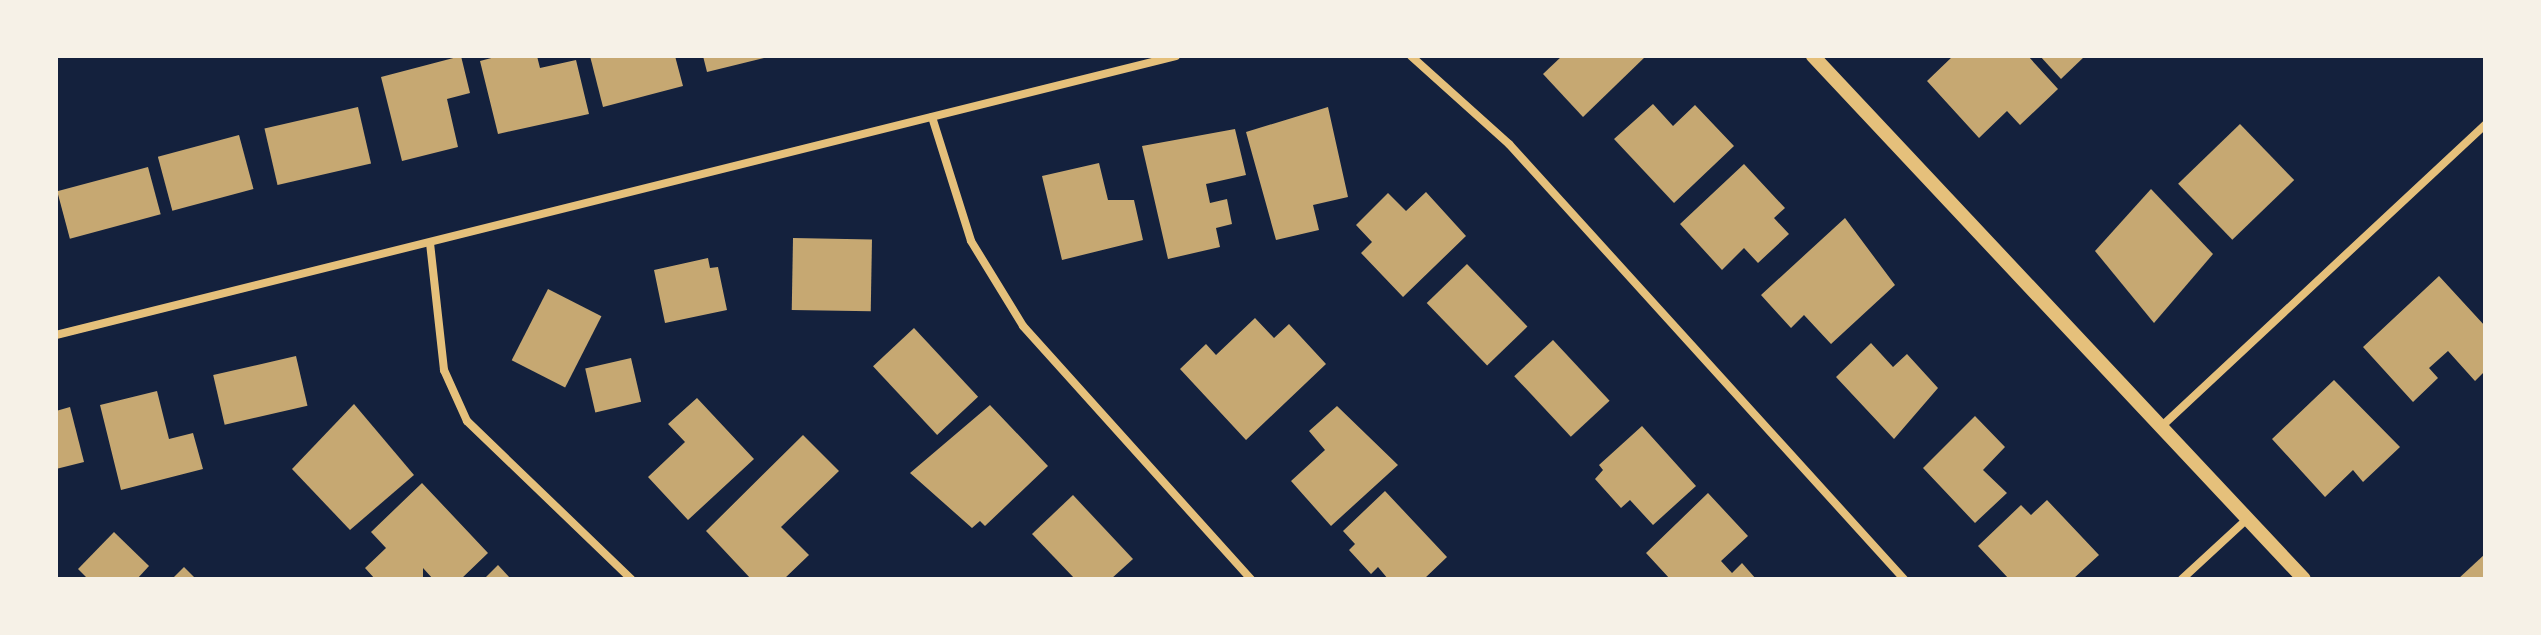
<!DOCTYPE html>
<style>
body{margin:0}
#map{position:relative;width:2541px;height:635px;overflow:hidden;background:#14213d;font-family:"DM Sans",sans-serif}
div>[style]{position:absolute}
.building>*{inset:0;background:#c6a872;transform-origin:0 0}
.minor>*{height:8px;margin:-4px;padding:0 4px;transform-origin:4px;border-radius:4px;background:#e5c07b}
.tertiary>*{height:14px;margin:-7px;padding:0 7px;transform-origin:7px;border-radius:7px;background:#e5c07b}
span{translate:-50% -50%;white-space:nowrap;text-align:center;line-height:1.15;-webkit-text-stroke:7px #f6f1e7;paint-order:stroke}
.frame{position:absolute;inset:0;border:58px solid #f6f1e7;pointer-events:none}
</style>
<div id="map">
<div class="building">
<div style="clip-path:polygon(461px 56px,470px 93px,447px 99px,458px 147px,402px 161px,381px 77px)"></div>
<div style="clip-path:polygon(499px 56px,537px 56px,540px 68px,576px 60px,589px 114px,498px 134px,480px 61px)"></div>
<div style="clip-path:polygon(590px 56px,675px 56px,683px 86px,603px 107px)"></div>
<div style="clip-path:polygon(703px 56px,768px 56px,768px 57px,707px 72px)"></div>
<div style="clip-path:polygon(1562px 56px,1646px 56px,1583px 117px,1543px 74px)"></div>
<div style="clip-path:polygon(1953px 56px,2028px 56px,2058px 89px,2020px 125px,2007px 111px,1979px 138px,1927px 81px)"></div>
<div style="clip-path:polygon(2040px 56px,2085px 56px,2061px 79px)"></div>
<div style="clip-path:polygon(1653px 104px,1673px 126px,1695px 105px,1734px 146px,1674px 203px,1614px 139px)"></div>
<div style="left:358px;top:107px;width:58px;height:96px;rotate:77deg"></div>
<div style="clip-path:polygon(1328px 107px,1348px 197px,1313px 205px,1319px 230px,1276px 240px,1246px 132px)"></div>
<div style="left:2240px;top:124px;width:78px;height:86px;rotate:46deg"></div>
<div style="clip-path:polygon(1235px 129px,1246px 175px,1206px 184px,1210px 203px,1227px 199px,1232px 224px,1216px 228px,1220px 247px,1168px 259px,1142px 146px)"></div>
<div style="left:239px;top:135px;width:56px;height:84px;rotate:75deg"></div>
<div style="clip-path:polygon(1099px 163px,1108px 200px,1134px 200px,1143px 240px,1062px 260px,1042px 176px)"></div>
<div style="clip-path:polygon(1744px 164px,1785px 208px,1774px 218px,1789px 234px,1758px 263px,1744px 248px,1722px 270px,1680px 224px)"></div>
<div style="left:148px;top:167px;width:49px;height:94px;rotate:75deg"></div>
<div style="clip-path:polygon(2151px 189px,2213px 254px,2154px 323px,2095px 251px)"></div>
<div style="clip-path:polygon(1426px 192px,1466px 236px,1403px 297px,1361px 253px,1372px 242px,1356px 225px,1388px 193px,1406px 211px)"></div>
<div style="clip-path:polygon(1845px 218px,1895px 285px,1831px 344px,1804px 315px,1791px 328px,1761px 295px)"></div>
<div style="left:793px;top:238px;width:79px;height:72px;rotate:1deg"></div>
<div style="clip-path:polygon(708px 258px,710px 268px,718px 267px,727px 310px,665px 323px,654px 270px)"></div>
<div style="left:1467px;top:264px;width:87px;height:56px;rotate:46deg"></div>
<div style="clip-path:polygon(2439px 276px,2485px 326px,2485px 371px,2475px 381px,2448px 351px,2429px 368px,2438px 378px,2413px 402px,2363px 347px)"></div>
<div style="left:548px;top:289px;width:60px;height:80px;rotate:27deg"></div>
<div style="clip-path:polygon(1255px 318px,1274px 338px,1289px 324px,1326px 364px,1246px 440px,1180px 369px,1206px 344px,1216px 355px)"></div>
<div style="left:914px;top:328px;width:94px;height:56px;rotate:47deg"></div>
<div style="left:1553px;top:340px;width:83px;height:53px;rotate:47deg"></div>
<div style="clip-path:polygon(1871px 343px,1893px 367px,1907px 354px,1938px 388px,1894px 439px,1836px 377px)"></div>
<div style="left:296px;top:356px;width:51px;height:85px;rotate:77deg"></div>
<div style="left:631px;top:358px;width:45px;height:47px;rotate:77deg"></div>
<div style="clip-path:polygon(2334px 380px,2400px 447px,2363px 482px,2353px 470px,2325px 497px,2272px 439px)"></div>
<div style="clip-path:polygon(157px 391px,169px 439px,193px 433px,203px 469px,121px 490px,100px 405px)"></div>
<div style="clip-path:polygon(697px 398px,754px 459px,688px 520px,648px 477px,685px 442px,668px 424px)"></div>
<div style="clip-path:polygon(354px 404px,414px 475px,350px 530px,292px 469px)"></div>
<div style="clip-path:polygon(990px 405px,1048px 466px,985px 526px,980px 521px,972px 528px,910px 473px)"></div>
<div style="clip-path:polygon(1337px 406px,1398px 465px,1331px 526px,1291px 481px,1325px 450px,1309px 431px)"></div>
<div style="clip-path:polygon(70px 407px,84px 462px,56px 469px,56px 411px)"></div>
<div style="clip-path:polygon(1975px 416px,2005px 447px,1983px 470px,2007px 493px,1975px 523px,1923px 468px)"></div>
<div style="clip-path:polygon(1642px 426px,1696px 486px,1653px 525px,1630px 500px,1621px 508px,1595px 479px,1603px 470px,1599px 465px)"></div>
<div style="clip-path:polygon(803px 435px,839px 471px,781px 527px,809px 555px,784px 579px,751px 579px,706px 531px)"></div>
<div style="clip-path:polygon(422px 483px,488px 553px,461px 579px,433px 579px,423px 568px,423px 579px,375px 579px,365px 568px,386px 548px,371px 532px)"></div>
<div style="clip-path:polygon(1385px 491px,1447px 557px,1424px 579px,1388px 579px,1378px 567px,1371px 574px,1349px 550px,1355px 544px,1343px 531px)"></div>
<div style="clip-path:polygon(1708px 493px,1748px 536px,1721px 561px,1732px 573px,1742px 563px,1756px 579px,1670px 579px,1646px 553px)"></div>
<div style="clip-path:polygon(1073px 495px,1133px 559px,1111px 579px,1075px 579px,1032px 534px)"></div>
<div style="clip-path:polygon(2047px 500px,2099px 555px,2073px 579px,2009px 579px,1978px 546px,2021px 505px,2031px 515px)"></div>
<div style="clip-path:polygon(114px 532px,149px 566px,137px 579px,88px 579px,78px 569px)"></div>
<div style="clip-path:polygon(2485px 554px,2485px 579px,2458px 579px)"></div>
<div style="clip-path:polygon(498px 565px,511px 579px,484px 579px)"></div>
<div style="clip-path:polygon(184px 567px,196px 579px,172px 579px)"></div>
</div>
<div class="minor">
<div style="left:1411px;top:56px;width:132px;rotate:41.9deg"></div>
<div style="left:1509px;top:144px;width:588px;rotate:47.76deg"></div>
<div style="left:932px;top:117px;width:130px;rotate:72.5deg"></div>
<div style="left:971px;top:241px;width:100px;rotate:58.5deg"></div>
<div style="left:1023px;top:326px;width:341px;rotate:48deg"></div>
<div style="left:430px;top:243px;width:128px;rotate:83.7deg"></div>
<div style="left:444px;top:370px;width:56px;rotate:65.7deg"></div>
<div style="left:467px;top:421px;width:228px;rotate:43.9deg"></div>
<div style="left:56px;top:335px;width:1154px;rotate:-13.99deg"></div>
<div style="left:2162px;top:426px;width:442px;rotate:-43deg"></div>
<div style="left:2182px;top:579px;width:88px;rotate:-42.7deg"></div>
</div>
<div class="tertiary">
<div style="left:1813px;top:56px;width:717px;rotate:46.81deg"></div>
</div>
<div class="frame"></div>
</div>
